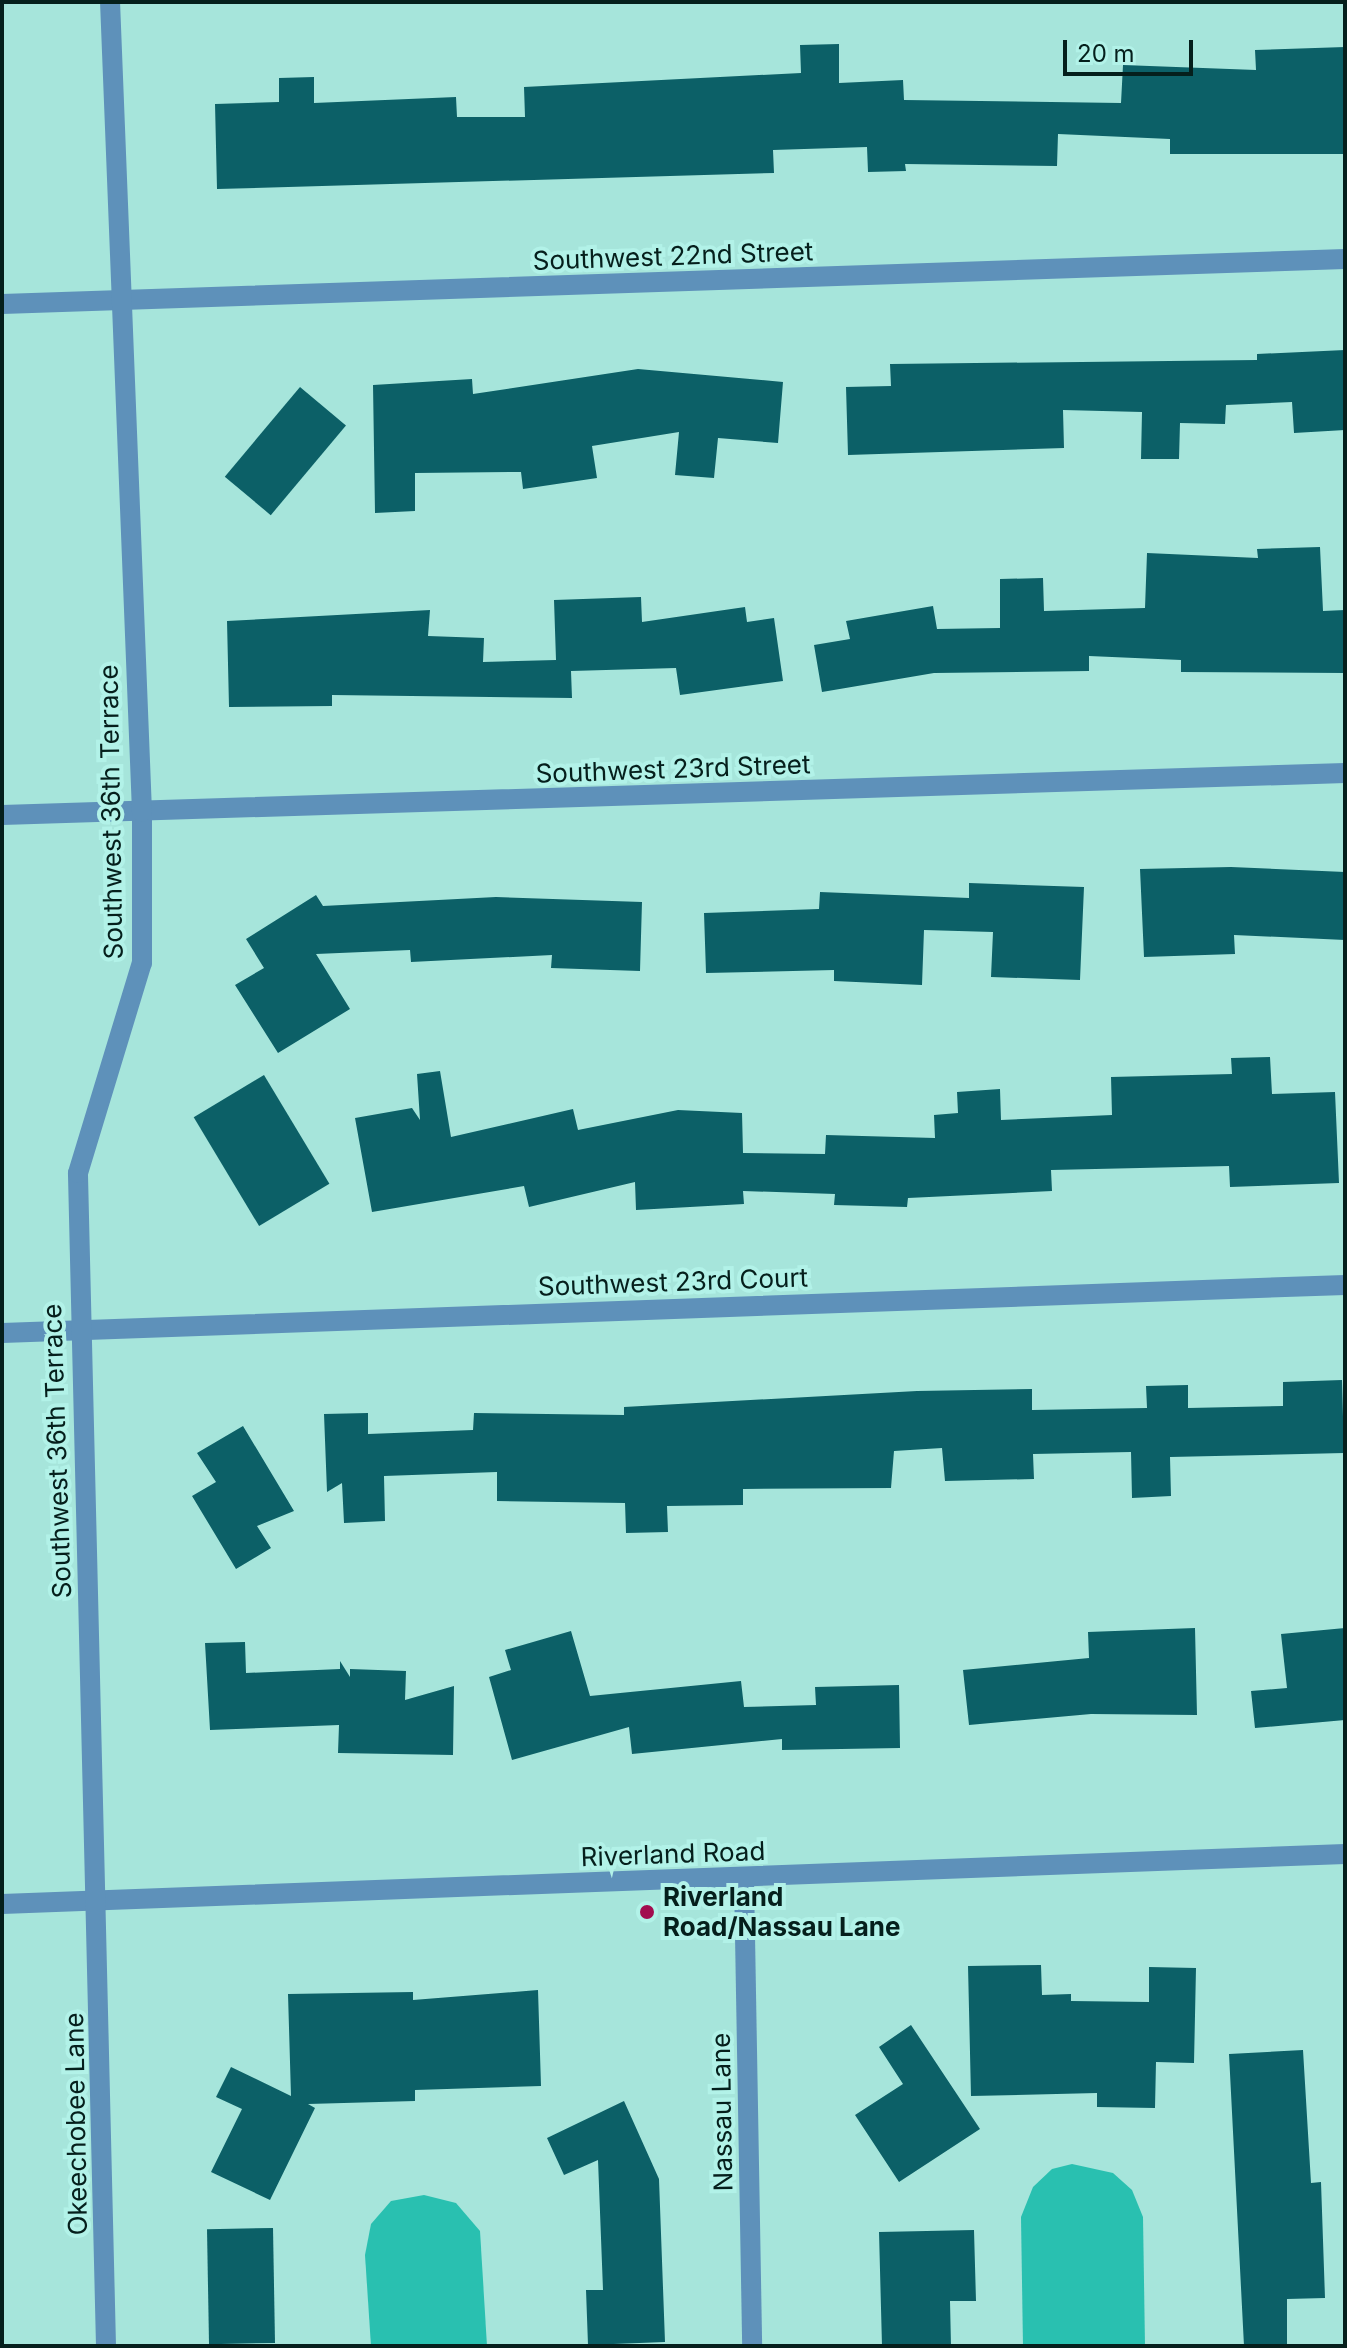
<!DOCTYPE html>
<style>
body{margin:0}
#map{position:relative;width:1347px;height:2348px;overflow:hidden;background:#a6e5db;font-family:Inter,sans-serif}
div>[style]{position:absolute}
.water>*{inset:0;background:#29c0b0}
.building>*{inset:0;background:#0c6067;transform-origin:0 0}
.minor>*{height:20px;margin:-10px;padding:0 10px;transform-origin:10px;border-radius:10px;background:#5e91ba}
.dots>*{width:22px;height:22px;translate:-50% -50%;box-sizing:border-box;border:4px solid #b2f2e8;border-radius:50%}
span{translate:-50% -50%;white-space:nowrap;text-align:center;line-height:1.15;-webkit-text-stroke:8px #b2f2e8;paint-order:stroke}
.street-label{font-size:26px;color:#051f1c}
.poi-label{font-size:26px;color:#051f1c;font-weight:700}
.left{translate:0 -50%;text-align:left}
.frame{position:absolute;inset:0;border:4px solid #051f1c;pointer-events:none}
.scale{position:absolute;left:1063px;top:40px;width:130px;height:36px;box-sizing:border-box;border:4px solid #051f1c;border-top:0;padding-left:10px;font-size:24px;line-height:28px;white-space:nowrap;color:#051f1c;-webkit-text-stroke:6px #b2f2e8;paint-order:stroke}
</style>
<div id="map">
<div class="water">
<div style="clip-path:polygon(1072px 2164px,1113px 2173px,1132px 2190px,1143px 2217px,1145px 2346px,1023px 2346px,1021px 2217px,1033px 2187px,1052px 2169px)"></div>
<div style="clip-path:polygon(424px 2195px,456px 2203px,480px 2231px,487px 2346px,371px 2346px,365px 2255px,371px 2224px,391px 2201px)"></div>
</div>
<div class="building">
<div style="clip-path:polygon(839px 44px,839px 83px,903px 80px,904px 100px,1121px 103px,1123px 65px,1256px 70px,1255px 50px,1345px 47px,1345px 154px,1170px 154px,1170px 139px,1058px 134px,1057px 166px,905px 164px,906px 171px,868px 172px,867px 147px,773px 150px,774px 173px,217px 189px,215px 104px,279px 102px,279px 78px,314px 77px,314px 103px,456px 97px,457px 117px,525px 117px,524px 87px,801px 73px,800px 45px)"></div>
<div style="clip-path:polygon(1345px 350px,1345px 430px,1294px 433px,1292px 402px,1226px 405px,1225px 424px,1180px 423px,1179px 459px,1141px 459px,1142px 412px,1063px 410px,1064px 448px,848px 455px,846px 387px,891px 386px,890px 364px,1257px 360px,1257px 354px)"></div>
<div style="clip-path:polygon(638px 369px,783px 382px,778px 443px,718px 438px,714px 478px,675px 475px,679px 432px,592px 446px,597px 478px,523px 489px,521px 472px,415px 473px,415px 511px,375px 513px,373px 385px,472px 379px,473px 394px)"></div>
<div style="left:300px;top:387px;width:60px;height:117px;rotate:40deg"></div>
<div style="clip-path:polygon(1320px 547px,1323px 611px,1345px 610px,1345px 673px,1181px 672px,1181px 660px,1089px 656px,1089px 671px,934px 673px,822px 692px,814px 645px,850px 639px,846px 621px,933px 606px,937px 629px,1000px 628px,1000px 579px,1043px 578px,1044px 611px,1145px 608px,1147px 553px,1258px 558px,1257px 549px)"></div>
<div style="clip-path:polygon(641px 597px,642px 622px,745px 607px,747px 622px,774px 618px,783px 681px,680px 695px,676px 668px,571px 671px,572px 698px,332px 695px,332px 706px,229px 707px,227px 621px,430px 610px,428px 636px,484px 638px,483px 662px,556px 660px,554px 600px)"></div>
<div style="clip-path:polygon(1231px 867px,1345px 872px,1345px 940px,1234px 935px,1235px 954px,1144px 957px,1140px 869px)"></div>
<div style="clip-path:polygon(969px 883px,1084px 887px,1080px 980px,991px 977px,993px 932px,924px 930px,922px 985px,834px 981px,834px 970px,706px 973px,704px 913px,819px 909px,820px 892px,969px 898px)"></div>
<div style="clip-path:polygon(316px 895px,323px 906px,496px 897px,642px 902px,640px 971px,551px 968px,552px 955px,411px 962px,410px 950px,316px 954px,350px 1009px,278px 1053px,235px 985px,264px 968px,246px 939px)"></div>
<div style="clip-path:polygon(1270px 1057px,1272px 1094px,1335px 1092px,1339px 1183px,1230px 1187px,1229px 1166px,1051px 1170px,1052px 1191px,908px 1198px,907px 1207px,834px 1205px,835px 1194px,743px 1191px,744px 1204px,636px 1210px,635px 1182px,529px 1207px,524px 1186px,372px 1212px,355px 1118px,412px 1108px,420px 1120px,417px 1074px,440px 1071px,451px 1137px,573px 1109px,578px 1130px,678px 1110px,742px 1113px,743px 1153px,825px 1154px,826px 1135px,935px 1138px,934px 1115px,958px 1113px,957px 1092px,1000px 1089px,1001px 1120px,1112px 1115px,1111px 1077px,1232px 1074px,1231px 1058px)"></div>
<div style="left:264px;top:1075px;width:127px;height:82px;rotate:59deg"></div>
<div style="clip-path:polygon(1342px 1380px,1344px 1453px,1170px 1457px,1171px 1496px,1132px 1498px,1131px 1452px,1033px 1454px,1034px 1479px,945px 1481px,942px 1448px,894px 1451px,891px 1488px,743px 1489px,743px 1505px,667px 1506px,668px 1532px,626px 1533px,625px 1503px,497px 1501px,497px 1472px,384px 1476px,385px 1521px,344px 1523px,342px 1483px,327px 1492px,324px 1414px,368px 1413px,368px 1434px,473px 1430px,474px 1413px,624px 1415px,624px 1407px,917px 1391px,1032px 1389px,1032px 1410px,1147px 1408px,1146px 1386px,1188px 1385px,1188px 1408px,1283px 1406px,1283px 1382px)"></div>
<div style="clip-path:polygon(243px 1426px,294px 1511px,257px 1526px,271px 1548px,236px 1569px,192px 1496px,216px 1482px,197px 1453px)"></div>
<div style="clip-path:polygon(1195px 1628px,1197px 1715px,1091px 1714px,969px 1725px,963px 1670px,1089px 1658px,1088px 1632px)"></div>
<div style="clip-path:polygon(1345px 1628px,1345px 1720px,1255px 1728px,1251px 1691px,1287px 1688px,1281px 1634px)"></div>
<div style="clip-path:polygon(571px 1631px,590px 1696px,741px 1681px,744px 1707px,816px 1705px,815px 1687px,899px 1685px,900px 1748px,782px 1750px,782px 1739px,632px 1754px,629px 1727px,512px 1760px,489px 1677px,511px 1670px,505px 1650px)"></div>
<div style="clip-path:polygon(245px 1642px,246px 1673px,340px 1669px,340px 1661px,350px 1677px,350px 1669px,406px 1671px,405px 1700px,454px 1686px,453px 1755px,338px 1753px,339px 1725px,210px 1730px,205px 1643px)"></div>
<div style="clip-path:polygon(1041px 1965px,1042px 1995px,1071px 1994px,1071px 2001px,1149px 2002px,1149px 1967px,1196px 1968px,1194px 2063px,1156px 2062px,1155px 2108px,1097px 2107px,1097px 2093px,971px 2096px,968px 1966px)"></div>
<div style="clip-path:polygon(538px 1990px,541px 2086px,415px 2090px,415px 2101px,308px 2104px,315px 2108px,270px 2200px,211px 2172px,242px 2109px,216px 2097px,231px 2067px,291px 2096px,288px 1994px,413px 1992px,413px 2000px)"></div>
<div style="clip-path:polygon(911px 2025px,980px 2129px,899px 2182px,855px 2115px,903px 2084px,879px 2047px)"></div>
<div style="clip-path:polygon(1303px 2050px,1311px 2183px,1321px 2182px,1325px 2298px,1287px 2299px,1287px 2346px,1244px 2346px,1229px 2054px)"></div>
<div style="clip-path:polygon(624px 2101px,659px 2179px,665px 2342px,588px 2345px,586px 2290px,603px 2290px,598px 2160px,564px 2175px,547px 2138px)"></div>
<div style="left:273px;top:2228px;width:115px;height:66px;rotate:89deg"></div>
<div style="clip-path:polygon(974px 2230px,976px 2301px,950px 2301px,951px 2346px,882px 2346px,879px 2232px)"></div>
</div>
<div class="minor">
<div style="left:2px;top:304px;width:1344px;rotate:-1.92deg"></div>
<div style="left:2px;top:815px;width:1344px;rotate:-1.79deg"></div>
<div style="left:2px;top:1333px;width:1344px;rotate:-2.05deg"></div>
<div style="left:744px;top:1878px;width:468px;rotate:89deg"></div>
<div style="left:2px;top:1904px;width:1344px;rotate:-2.13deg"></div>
<div style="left:106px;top:2346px;width:1173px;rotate:-91.37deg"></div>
<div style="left:78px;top:1173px;width:220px;rotate:-73.1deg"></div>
<div style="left:142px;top:963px;width:151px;rotate:-90deg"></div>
<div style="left:142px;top:812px;width:811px;rotate:-92.26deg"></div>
</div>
<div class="dots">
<div style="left:647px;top:1912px;background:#a20d4f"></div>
</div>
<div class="street-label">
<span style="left:673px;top:256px;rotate:-2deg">Southwest 22nd Street</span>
<span style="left:673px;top:769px;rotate:-2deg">Southwest 23rd Street</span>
<span style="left:111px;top:812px;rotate:-91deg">Southwest 36th Terrace</span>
<span style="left:673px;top:1282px;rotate:-2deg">Southwest 23rd Court</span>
<span style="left:57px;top:1451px;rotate:-92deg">Southwest 36th Terrace</span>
<span style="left:673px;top:1854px;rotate:-2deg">Riverland Road</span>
<span style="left:722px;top:2112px;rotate:-91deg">Nassau Lane</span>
<span style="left:76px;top:2124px;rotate:-91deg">Okeechobee Lane</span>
</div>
<div class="poi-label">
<span class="left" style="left:663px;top:1912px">Riverland<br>Road/Nassau Lane</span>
</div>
<div class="frame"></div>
<div class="scale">20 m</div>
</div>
